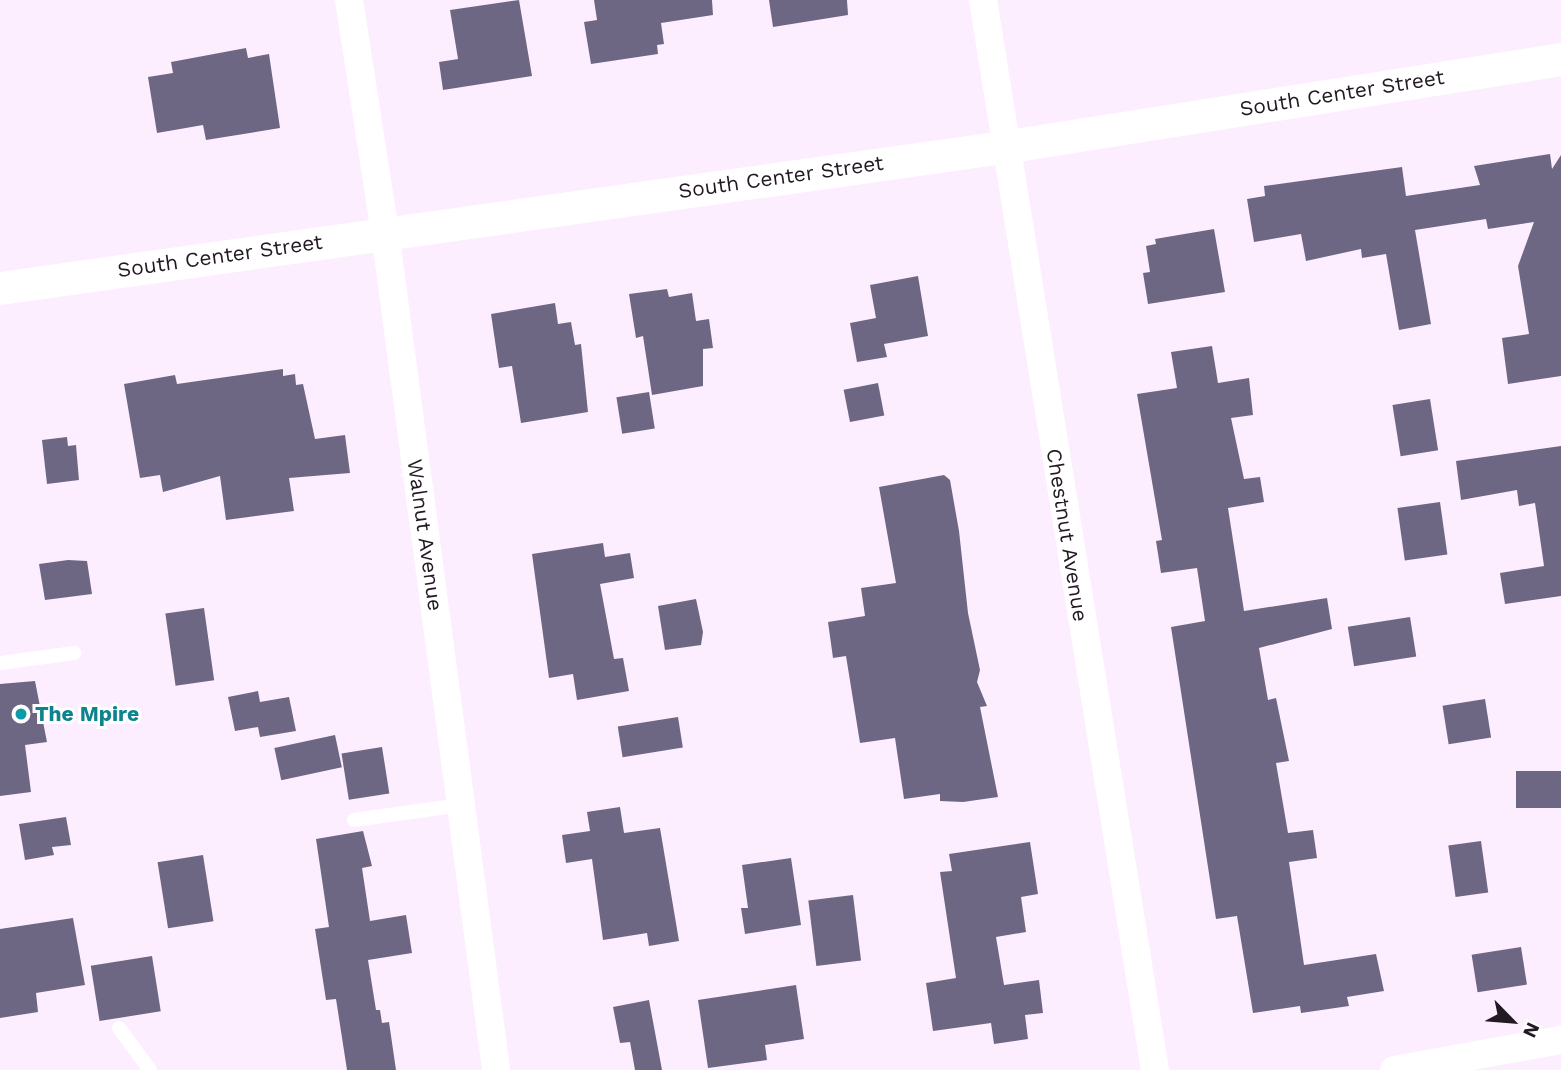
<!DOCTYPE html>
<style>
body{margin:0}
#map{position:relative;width:1561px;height:1070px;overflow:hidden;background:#fdeeff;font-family:"Work Sans",sans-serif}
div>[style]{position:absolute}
.building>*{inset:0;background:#6e6784;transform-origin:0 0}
.service>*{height:14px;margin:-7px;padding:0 7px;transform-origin:7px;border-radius:7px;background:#fff}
.minor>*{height:28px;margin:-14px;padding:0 14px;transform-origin:14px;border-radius:14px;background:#fff}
.tertiary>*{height:33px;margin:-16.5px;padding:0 16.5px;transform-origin:16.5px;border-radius:16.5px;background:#fff}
.dots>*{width:19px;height:19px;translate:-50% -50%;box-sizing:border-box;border:4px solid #fff;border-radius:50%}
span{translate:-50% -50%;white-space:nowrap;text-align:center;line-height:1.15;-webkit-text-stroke:6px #fff;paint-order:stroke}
.street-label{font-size:21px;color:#221923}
.culture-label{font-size:21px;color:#0d838f;font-weight:700}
.left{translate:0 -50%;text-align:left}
.north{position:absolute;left:1477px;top:986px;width:70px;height:70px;-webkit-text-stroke:5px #fff;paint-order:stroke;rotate:115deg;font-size:19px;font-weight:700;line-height:28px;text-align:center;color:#221923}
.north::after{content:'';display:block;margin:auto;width:24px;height:32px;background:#221923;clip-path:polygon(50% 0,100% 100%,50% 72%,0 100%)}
</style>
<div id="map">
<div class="building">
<div style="clip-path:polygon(519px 0,532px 76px,443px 90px,439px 62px,458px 59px,450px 10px)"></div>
<div style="clip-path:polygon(594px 0,712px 0,713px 15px,661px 23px,664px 44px,657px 45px,658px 54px,591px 64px,584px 22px,597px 20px)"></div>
<div style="clip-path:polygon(769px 0,847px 0,848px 15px,773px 27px)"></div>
<div style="clip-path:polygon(246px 48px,248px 58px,269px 54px,280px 128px,206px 140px,203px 125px,157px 133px,148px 77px,173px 73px,171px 62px)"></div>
<div style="clip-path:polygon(1550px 154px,1552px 169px,1561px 155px,1561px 376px,1508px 384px,1502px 338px,1529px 334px,1518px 266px,1534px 222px,1488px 229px,1486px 219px,1415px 230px,1431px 324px,1399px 330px,1386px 254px,1362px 258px,1361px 249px,1306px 261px,1301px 234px,1254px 242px,1247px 199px,1265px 196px,1264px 186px,1402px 167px,1406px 196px,1480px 185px,1474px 166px)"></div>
<div style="clip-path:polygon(1214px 229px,1225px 292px,1148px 304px,1143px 273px,1150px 272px,1146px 246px,1156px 244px,1155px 239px)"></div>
<div style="clip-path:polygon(918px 276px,928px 336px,884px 344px,887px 357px,857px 362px,850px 323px,876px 318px,870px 285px)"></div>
<div style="clip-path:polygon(667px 289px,669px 297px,692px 293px,696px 321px,709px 319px,713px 348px,703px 349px,703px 386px,652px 395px,643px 336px,636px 338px,629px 294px)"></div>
<div style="clip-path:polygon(555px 303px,558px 324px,571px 322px,575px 345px,581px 344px,588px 412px,521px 423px,512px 366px,499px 368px,491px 314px)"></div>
<div style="clip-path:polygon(1212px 346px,1218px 383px,1249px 378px,1253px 415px,1231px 418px,1244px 479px,1260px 477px,1264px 502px,1228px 508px,1244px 611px,1327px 598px,1332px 629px,1259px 648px,1268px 700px,1276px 698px,1289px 761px,1276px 763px,1288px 833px,1313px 830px,1317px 858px,1289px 862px,1304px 965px,1376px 954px,1384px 991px,1347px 997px,1349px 1006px,1301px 1013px,1300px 1006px,1253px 1013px,1237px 916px,1216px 919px,1171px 627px,1205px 621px,1197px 568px,1161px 573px,1156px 541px,1162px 540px,1137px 394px,1177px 388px,1171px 352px)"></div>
<div style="clip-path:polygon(283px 369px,283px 376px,295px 374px,296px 385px,303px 384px,315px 439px,345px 435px,350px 473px,289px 478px,294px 511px,226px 520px,220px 476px,163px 492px,160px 475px,140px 478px,124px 384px,175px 375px,177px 384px)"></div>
<div style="left:878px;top:383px;width:33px;height:35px;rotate:79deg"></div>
<div style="left:649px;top:392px;width:37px;height:33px;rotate:81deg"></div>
<div style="left:1430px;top:399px;width:52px;height:38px;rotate:81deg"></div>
<div style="clip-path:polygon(67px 437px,68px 446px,76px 445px,79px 480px,47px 484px,42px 440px)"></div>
<div style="clip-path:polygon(1561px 446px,1561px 596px,1505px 604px,1500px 573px,1544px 566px,1535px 503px,1519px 506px,1517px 490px,1461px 500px,1456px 461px)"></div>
<div style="clip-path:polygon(944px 475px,950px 480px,959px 531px,968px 613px,980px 670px,977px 682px,987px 706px,980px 707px,998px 797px,963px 802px,940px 801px,940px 794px,904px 799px,895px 738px,860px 743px,846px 656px,833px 658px,828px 622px,865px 616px,861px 588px,896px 583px,879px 487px)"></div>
<div style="left:1440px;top:502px;width:53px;height:43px;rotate:82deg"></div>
<div style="clip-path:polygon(603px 543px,605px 557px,630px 553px,634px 578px,600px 584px,614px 659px,623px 658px,629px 691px,577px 700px,573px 674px,549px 678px,532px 554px)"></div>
<div style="clip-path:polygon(68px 560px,87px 561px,92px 594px,45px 600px,39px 564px)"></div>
<div style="clip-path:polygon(696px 599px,703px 632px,701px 645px,665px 650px,658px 606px)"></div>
<div style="left:204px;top:608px;width:73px;height:39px;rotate:82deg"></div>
<div style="left:1410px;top:617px;width:40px;height:63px;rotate:81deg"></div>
<div style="clip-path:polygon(35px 681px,47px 742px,25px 745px,31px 792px,0 796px,0 684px)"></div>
<div style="clip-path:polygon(258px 691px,260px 702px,289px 697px,296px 731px,260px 737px,258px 727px,235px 731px,228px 697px)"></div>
<div style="left:1485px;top:699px;width:39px;height:43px;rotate:81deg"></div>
<div style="left:678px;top:717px;width:31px;height:61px;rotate:81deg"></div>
<div style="left:335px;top:735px;width:33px;height:62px;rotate:78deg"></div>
<div style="left:382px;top:747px;width:47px;height:41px;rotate:81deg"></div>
<div style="left:1561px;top:771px;width:37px;height:45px;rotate:90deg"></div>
<div style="clip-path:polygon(620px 807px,624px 833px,660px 828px,679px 941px,649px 946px,647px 933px,603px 940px,592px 859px,566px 863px,562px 835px,590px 831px,587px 812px)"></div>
<div style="clip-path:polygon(66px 817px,71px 845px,52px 847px,54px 855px,25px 860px,19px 824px)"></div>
<div style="clip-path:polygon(363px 831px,372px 866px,362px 868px,370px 921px,406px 915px,412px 953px,368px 960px,376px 1010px,380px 1010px,382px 1023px,389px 1022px,396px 1070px,347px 1070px,336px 999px,326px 1000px,315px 929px,329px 927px,316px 839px)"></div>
<div style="left:1481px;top:841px;width:52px;height:33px;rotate:82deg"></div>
<div style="clip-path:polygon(1030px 842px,1038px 894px,1021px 897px,1026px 932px,996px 937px,1004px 985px,1039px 980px,1043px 1013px,1025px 1015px,1028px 1039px,994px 1044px,991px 1023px,933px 1031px,926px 983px,956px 978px,940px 872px,952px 871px,949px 854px)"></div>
<div style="left:203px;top:855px;width:67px;height:46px;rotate:81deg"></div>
<div style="clip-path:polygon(791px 858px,801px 925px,745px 934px,741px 908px,748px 908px,742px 865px)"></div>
<div style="left:853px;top:895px;width:66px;height:45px;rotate:83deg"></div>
<div style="clip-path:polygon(73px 918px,85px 985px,36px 993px,38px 1012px,0 1018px,0 929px)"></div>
<div style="left:1521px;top:947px;width:38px;height:50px;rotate:81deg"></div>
<div style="left:152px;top:956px;width:56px;height:62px;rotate:81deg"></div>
<div style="clip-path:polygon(796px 985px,804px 1039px,765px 1045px,767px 1060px,708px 1068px,698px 1000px)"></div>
<div style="clip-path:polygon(649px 1000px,662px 1070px,635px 1070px,630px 1042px,620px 1043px,613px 1007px)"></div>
</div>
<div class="service">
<div style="left:0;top:663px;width:75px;rotate:-7.7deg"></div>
<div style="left:354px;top:820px;width:108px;rotate:-8deg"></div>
<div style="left:119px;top:1028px;width:52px;rotate:53.6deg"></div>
</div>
<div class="minor">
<div style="left:349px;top:0;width:235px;rotate:81.2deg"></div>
<div style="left:385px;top:232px;width:845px;rotate:82.45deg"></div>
<div style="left:983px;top:0;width:1084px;rotate:80.87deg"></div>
<div style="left:1394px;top:1070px;width:170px;rotate:-10.2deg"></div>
</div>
<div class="tertiary">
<div style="left:0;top:288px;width:1013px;rotate:-8deg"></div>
<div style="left:1003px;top:147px;width:565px;rotate:-8.96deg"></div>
</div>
<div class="dots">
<div style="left:21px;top:714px;background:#0f9aa8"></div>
</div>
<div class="street-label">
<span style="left:1342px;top:93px;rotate:-9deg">South Center Street</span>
<span style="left:781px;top:177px;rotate:-8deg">South Center Street</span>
<span style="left:220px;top:256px;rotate:-8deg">South Center Street</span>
<span style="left:425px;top:535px;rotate:82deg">Walnut Avenue</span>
<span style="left:1067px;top:535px;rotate:81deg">Chestnut Avenue</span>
</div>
<div class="culture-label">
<span class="left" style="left:35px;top:714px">The Mpire</span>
</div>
<div class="north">N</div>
</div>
